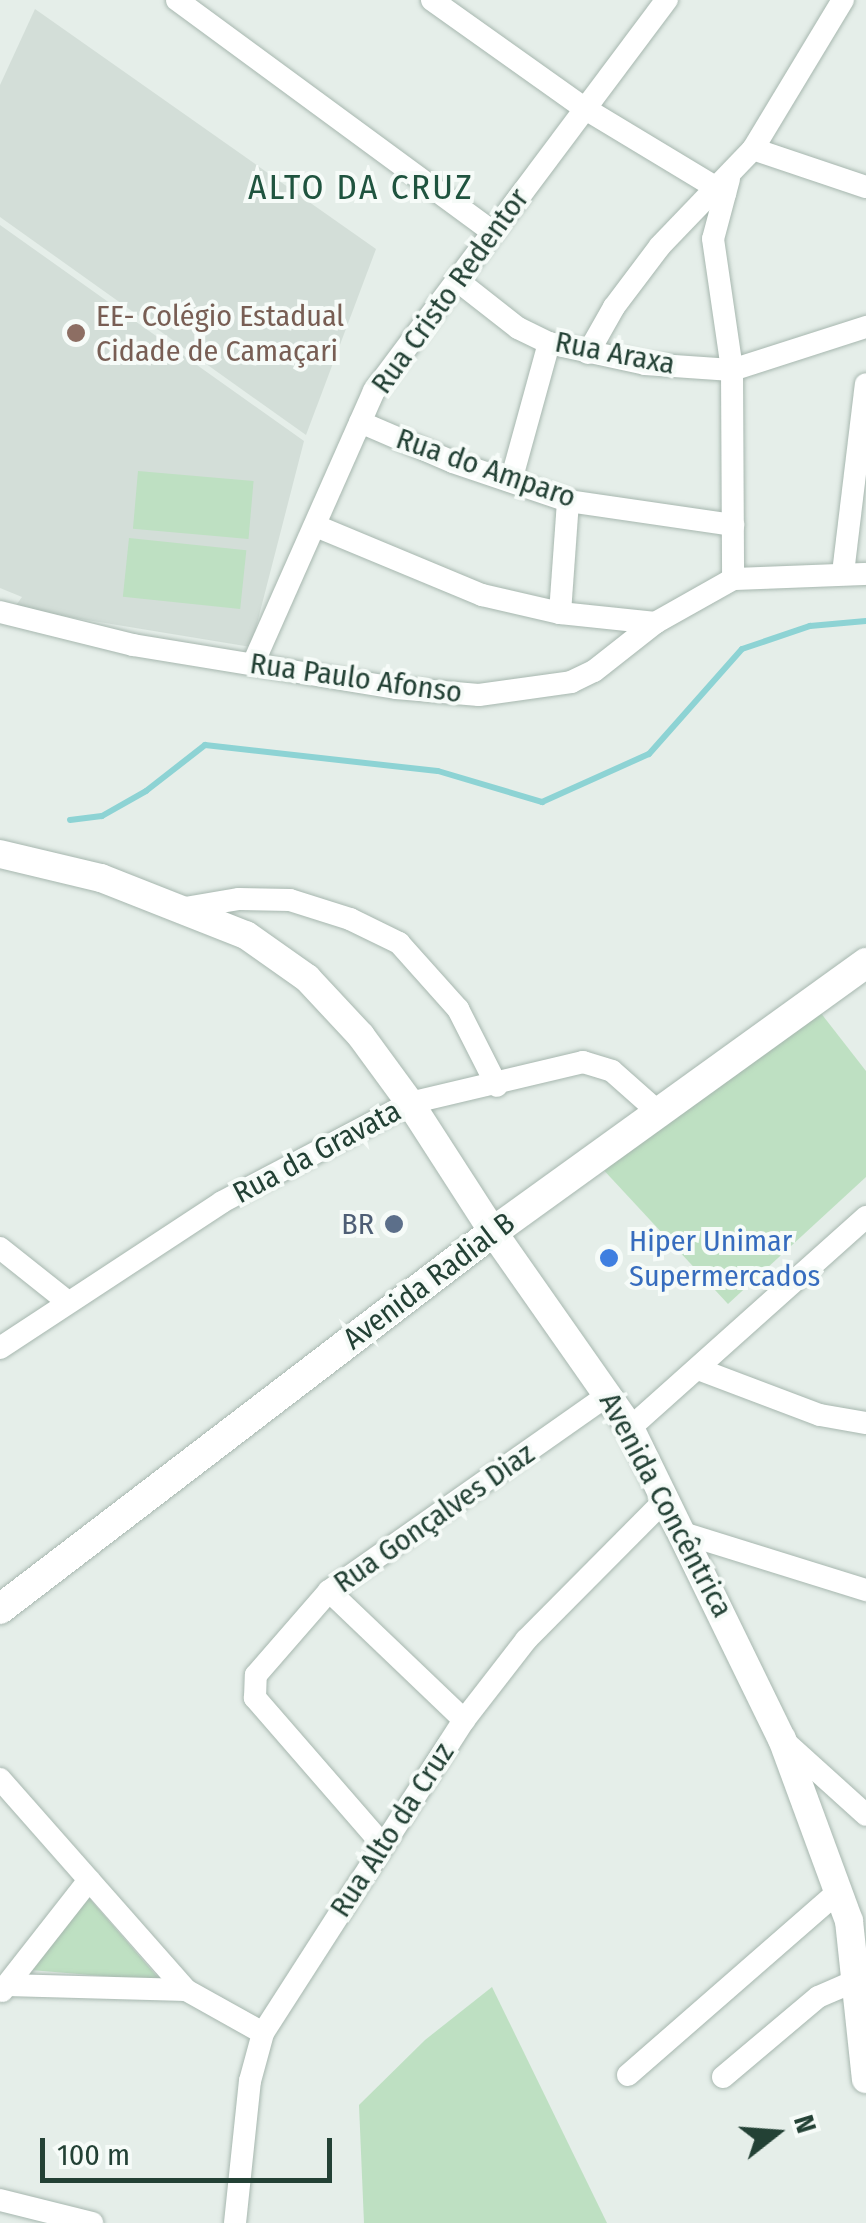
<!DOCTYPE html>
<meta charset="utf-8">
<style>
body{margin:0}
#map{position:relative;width:866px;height:2223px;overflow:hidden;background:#e5eee9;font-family:"Fira Sans Condensed",sans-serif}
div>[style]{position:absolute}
.built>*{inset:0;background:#d3ded8}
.green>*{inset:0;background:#bee0c2;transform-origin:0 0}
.stream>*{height:6px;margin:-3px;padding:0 3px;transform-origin:3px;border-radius:3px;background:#8dd3d4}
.roads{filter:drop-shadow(0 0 2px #a7b7af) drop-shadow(0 0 2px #a7b7af)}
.minor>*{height:22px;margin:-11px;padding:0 11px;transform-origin:11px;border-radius:11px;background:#fff}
.tertiary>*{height:28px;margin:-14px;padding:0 14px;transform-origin:14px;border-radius:14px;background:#fff}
.secondary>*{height:30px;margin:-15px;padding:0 15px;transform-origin:15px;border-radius:15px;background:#fff}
.dots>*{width:28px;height:28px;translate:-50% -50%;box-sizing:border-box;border:5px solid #f6fbf8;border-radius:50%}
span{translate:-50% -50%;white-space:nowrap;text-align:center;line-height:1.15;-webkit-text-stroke:8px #f6fbf8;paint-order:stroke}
.street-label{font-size:30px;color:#234135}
.education-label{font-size:30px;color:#785e54}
.left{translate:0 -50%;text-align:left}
.service-label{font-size:30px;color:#4e5e75}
.right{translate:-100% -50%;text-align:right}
.shop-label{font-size:30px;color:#366cbe}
.quarter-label{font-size:35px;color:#1f543f;letter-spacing:2.5px}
.north{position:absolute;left:726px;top:2083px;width:100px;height:100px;-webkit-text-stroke:8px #f6fbf8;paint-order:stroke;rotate:73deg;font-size:28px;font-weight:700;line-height:40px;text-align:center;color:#234135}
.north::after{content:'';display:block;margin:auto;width:35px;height:45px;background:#234135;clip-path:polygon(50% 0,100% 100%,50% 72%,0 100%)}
.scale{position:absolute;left:40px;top:2138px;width:292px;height:45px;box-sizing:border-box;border:5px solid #234135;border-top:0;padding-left:12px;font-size:30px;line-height:35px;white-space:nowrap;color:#234135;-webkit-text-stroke:8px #f6fbf8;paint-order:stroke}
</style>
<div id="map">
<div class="built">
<div style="clip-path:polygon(35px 9px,376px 249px,306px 435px,0 217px,0 85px)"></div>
<div style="clip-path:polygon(0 225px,304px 441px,251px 647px,14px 608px,22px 597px,0 588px)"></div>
</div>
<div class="green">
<div style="left:138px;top:471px;width:116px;height:58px;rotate:5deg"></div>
<div style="left:129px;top:538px;width:118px;height:59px;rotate:6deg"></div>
<div style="clip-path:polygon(813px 1003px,866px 1071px,866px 1177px,728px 1304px,599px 1165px)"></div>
<div style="clip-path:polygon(89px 1898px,161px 1981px,31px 1970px)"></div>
<div style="clip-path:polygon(492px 1987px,607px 2223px,364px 2223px,359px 2105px,425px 2040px)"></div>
</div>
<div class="stream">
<div style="left:70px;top:820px;width:32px;rotate:-7deg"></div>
<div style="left:102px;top:816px;width:51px;rotate:-29.6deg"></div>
<div style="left:146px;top:791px;width:75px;rotate:-37.9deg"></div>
<div style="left:205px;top:745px;width:234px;rotate:6.4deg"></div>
<div style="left:438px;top:771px;width:109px;rotate:16.6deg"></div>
<div style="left:542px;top:802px;width:117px;rotate:-24.2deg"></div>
<div style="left:649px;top:754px;width:140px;rotate:-48.5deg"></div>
<div style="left:742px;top:649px;width:72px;rotate:-18.7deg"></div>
<div style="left:810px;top:626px;width:56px;rotate:-5.1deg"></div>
</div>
<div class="roads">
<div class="minor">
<div style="left:177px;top:0;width:392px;rotate:36.3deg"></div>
<div style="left:432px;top:0;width:186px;rotate:35.4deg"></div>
<div style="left:584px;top:108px;width:165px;rotate:31.1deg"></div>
<div style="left:753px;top:149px;width:119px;rotate:18.6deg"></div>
<div style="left:729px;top:179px;width:62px;rotate:104.9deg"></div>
<div style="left:713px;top:239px;width:132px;rotate:81.7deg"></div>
<div style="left:732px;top:370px;width:209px;rotate:89.7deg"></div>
<div style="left:458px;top:281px;width:76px;rotate:38.1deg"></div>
<div style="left:518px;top:328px;width:34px;rotate:26deg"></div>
<div style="left:549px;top:343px;width:98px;rotate:12.3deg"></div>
<div style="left:645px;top:364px;width:87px;rotate:3.9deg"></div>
<div style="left:732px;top:370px;width:141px;rotate:-17.8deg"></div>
<div style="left:588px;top:353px;width:53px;rotate:-60.5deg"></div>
<div style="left:614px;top:307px;width:76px;rotate:-53deg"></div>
<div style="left:660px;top:246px;width:134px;rotate:-46.2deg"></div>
<div style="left:753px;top:149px;width:174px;rotate:-58.9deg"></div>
<div style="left:360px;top:422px;width:101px;rotate:23.3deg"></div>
<div style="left:453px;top:462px;width:121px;rotate:18.7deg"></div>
<div style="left:568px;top:501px;width:167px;rotate:8.3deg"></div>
<div style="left:511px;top:481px;width:143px;rotate:-74.6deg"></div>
<div style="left:316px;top:526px;width:180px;rotate:22.6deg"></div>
<div style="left:482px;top:595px;width:80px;rotate:13deg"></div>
<div style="left:560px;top:613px;width:96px;rotate:6deg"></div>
<div style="left:843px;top:573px;width:190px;rotate:-83.1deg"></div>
<div style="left:0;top:612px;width:137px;rotate:13.9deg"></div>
<div style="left:133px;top:645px;width:266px;rotate:9.3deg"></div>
<div style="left:396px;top:688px;width:83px;rotate:4.8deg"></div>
<div style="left:479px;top:695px;width:93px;rotate:-8deg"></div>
<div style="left:571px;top:682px;width:25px;rotate:-26deg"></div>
<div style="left:594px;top:671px;width:78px;rotate:-38.2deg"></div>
<div style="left:655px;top:623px;width:90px;rotate:-29.4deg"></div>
<div style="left:733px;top:579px;width:133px;rotate:-2.2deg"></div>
<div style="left:560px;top:613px;width:112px;rotate:-85.9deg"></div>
<div style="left:253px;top:664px;width:299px;rotate:-66.1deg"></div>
<div style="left:374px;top:391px;width:489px;rotate:-53.2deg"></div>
<div style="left:185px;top:908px;width:55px;rotate:-9.5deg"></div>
<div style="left:239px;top:899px;width:51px;rotate:1.1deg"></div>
<div style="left:290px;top:900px;width:63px;rotate:17.6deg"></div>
<div style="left:350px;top:919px;width:55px;rotate:26.1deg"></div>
<div style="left:399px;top:943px;width:89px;rotate:48.2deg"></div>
<div style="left:458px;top:1009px;width:86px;rotate:63.1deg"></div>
<div style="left:0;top:1248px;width:87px;rotate:38.5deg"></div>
<div style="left:0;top:1348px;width:266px;rotate:-33.3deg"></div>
<div style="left:222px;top:1202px;width:212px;rotate:-27.8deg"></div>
<div style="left:410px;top:1103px;width:178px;rotate:-13.3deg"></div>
<div style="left:583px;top:1062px;width:30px;rotate:17deg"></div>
<div style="left:612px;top:1071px;width:60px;rotate:41.6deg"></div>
<div style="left:698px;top:1369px;width:130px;rotate:20.7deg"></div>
<div style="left:820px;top:1415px;width:47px;rotate:9.9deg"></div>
<div style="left:630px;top:1428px;width:317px;rotate:-41.8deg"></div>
<div style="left:686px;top:1534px;width:189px;rotate:17.3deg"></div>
<div style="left:329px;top:1591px;width:187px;rotate:43.7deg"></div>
<div style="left:782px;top:1739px;width:113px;rotate:42.1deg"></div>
<div style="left:0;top:1779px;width:281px;rotate:48.6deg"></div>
<div style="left:186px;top:1990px;width:88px;rotate:29.2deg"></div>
<div style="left:382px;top:1844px;width:194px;rotate:-131deg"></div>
<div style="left:255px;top:1698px;width:23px;rotate:-88deg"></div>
<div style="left:256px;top:1675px;width:111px;rotate:-49deg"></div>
<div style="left:329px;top:1591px;width:342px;rotate:-35.1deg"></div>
<div style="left:7px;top:1985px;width:179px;rotate:1.6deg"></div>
<div style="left:2px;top:1991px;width:141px;rotate:-51.9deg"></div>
<div style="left:628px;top:2075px;width:279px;rotate:-41.1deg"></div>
<div style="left:723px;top:2077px;width:124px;rotate:-40.1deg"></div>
<div style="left:818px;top:1997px;width:40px;rotate:-23.4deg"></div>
<div style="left:0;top:2200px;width:95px;rotate:14deg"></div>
<div style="left:235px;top:2223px;width:143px;rotate:-84deg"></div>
<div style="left:250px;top:2081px;width:50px;rotate:-74.8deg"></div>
<div style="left:263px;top:2033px;width:372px;rotate:-57.3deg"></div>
<div style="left:464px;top:1720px;width:101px;rotate:-52.2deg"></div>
<div style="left:526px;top:1640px;width:200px;rotate:-45.2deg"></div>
</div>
<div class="tertiary">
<div style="left:0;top:854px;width:104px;rotate:13.4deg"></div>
<div style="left:101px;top:878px;width:156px;rotate:21.5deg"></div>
<div style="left:246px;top:935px;width:75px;rotate:35.2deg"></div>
<div style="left:307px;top:978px;width:79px;rotate:47deg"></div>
<div style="left:361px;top:1036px;width:83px;rotate:53.8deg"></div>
<div style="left:410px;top:1103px;width:153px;rotate:57.2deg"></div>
<div style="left:493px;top:1232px;width:239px;rotate:55deg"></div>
<div style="left:630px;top:1428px;width:346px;rotate:64deg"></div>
<div style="left:782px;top:1739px;width:194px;rotate:69.8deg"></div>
<div style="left:849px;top:1921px;width:159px;rotate:83.9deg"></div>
</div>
<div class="secondary">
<div style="left:0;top:1609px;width:621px;rotate:-37.41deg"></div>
<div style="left:493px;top:1232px;width:460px;rotate:-35.8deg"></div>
</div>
</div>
<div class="dots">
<div style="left:76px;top:333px;background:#8d6e63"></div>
<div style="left:394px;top:1224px;background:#5c6f8a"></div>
<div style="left:609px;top:1258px;background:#3f7fe0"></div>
</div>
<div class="street-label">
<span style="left:450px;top:291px;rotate:-54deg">Rua Cristo Redentor</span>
<span style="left:615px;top:353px;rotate:11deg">Rua Araxa</span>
<span style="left:486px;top:468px;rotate:19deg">Rua do Amparo</span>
<span style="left:356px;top:678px;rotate:8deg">Rua Paulo Afonso</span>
<span style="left:317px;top:1152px;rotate:-28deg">Rua da Gravata</span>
<span style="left:429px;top:1281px;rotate:-37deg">Avenida Radial B</span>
<span style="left:666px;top:1505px;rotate:62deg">Avenida Concêntrica</span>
<span style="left:434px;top:1518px;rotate:-35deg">Rua Gonçalves Diaz</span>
<span style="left:392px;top:1830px;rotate:-57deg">Rua Alto da Cruz</span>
</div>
<div class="education-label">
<span class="left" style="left:96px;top:333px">EE- Colégio Estadual<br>Cidade de Camaçari</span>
</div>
<div class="service-label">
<span class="right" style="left:374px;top:1224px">BR</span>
</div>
<div class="shop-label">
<span class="left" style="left:629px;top:1258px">Hiper Unimar<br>Supermercados</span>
</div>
<div class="quarter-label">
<span style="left:361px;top:187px">ALTO DA CRUZ</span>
</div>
<div class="north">N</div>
<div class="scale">100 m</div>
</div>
